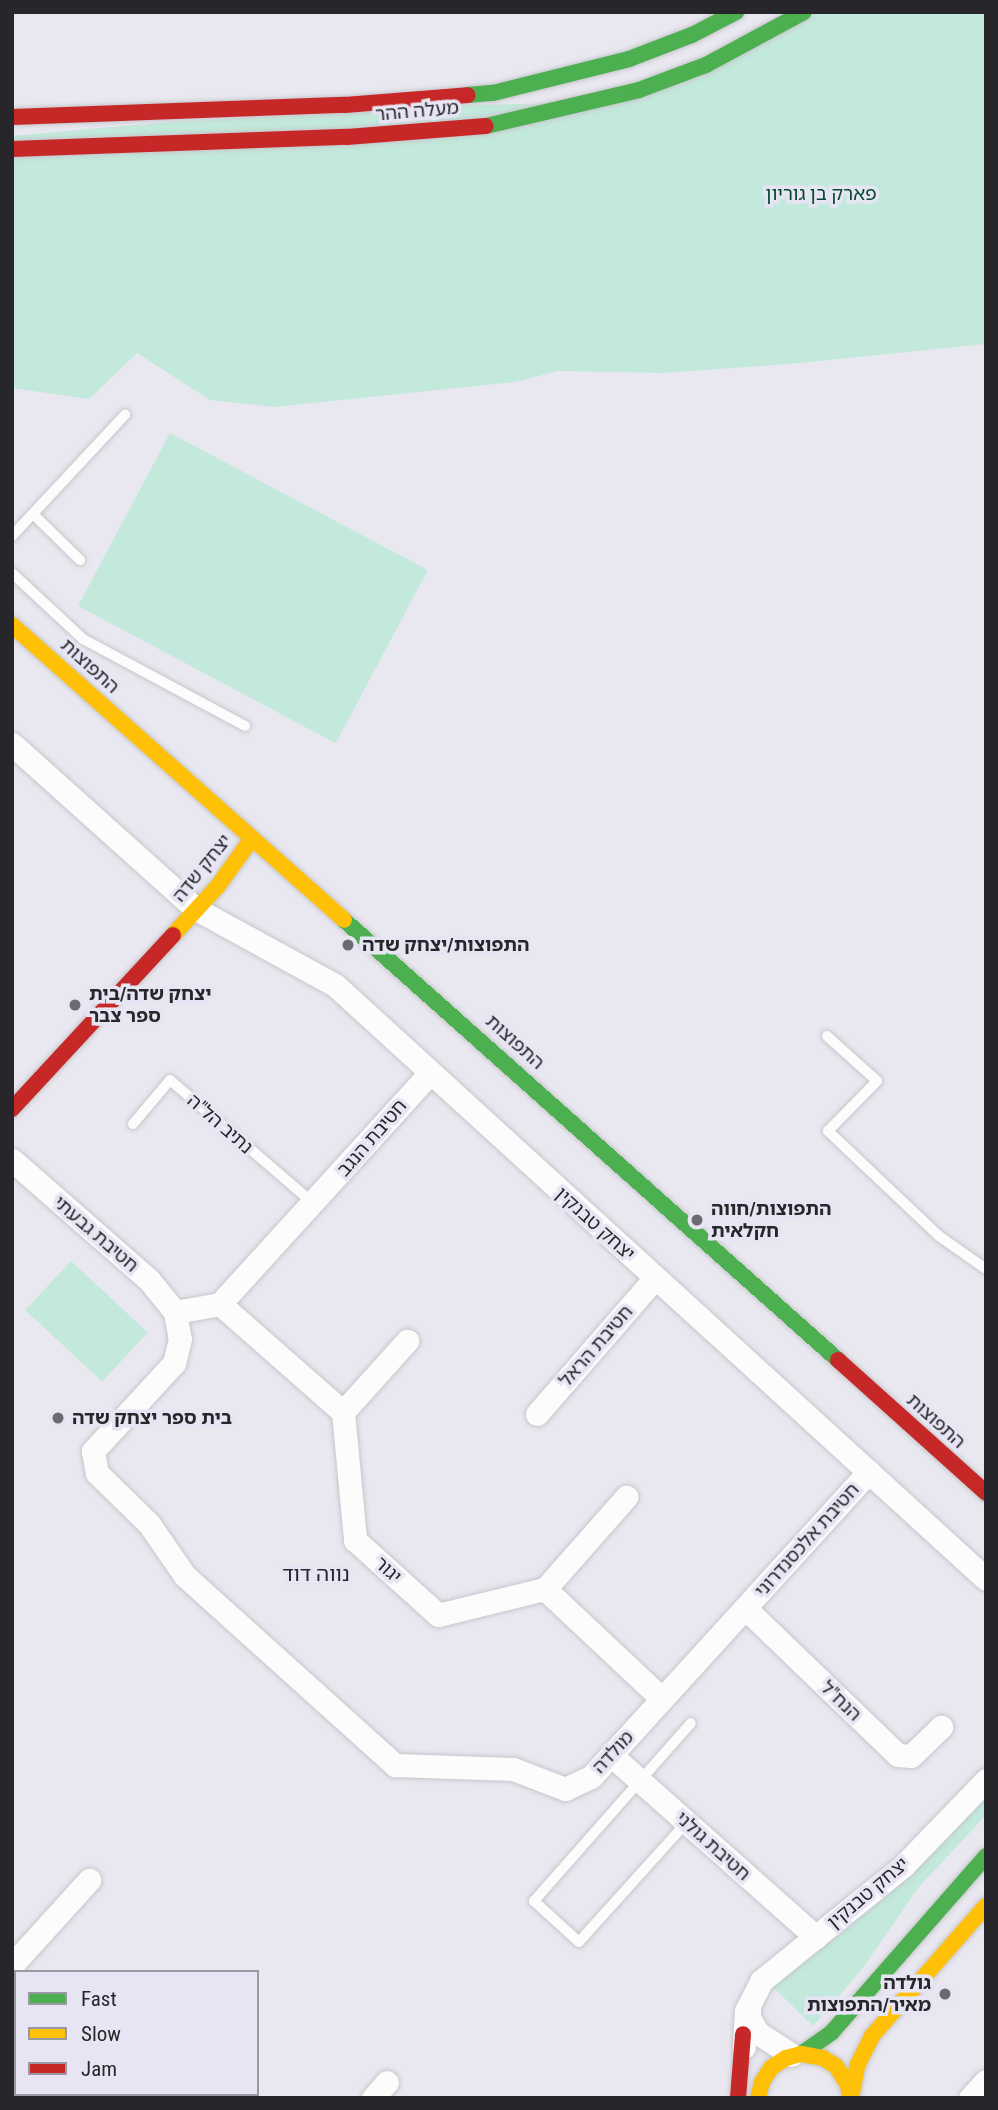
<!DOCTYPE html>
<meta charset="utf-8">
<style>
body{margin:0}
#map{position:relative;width:998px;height:2110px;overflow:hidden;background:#e9e8f0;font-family:"Roboto Condensed","Noto Sans Hebrew",sans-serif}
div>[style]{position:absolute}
.green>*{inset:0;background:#c2e9db;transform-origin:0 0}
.roads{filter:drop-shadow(0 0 2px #c7c6cb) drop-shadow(0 0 2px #c7c6cb)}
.lane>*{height:10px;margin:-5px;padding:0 5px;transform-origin:5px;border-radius:5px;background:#fcfcfd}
.street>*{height:23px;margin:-11.5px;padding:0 11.5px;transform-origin:11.5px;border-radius:11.5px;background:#fcfcfd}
.fast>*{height:16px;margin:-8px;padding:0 8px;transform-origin:8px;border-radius:8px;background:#4caf50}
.slow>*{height:16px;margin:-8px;padding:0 8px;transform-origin:8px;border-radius:8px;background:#ffc107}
.jam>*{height:16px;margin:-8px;padding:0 8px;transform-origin:8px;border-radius:8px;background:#c62828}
.dots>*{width:19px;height:19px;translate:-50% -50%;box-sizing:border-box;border:4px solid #e7e5f3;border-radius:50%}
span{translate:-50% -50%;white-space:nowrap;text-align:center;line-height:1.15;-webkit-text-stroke:7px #e7e5f3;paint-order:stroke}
.street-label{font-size:19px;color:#27262b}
.park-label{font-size:19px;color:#054a34}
.poi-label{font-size:19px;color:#27262b;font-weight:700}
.left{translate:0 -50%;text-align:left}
.right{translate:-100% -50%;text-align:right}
.neighbourhood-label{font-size:21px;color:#27262b}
.frame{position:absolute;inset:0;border:14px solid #27262b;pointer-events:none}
.legend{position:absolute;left:14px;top:1970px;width:245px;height:126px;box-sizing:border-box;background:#e7e5f3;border:2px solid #9a99a3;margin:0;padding:9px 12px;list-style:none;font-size:21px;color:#27262b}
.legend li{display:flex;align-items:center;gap:14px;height:35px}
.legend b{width:35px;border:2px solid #9a99a3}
</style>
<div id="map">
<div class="green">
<div style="clip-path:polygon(814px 12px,986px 12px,986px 344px,789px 364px,663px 373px,558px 371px,515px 382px,274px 407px,210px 400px,137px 353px,89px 399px,12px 388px,12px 136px,157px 123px,471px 105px,620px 102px)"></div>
<div style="left:170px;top:433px;width:292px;height:196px;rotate:28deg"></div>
<div style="left:71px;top:1261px;width:105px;height:67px;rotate:43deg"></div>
<div style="clip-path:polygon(986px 1794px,986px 1815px,918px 1888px,863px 1968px,813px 2026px,771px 1985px)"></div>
</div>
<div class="roads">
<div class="lane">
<div style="left:33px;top:514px;width:66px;rotate:44.4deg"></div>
<div style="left:12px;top:536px;width:166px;rotate:-47deg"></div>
<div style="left:12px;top:573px;width:97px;rotate:42.9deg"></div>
<div style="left:83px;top:639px;width:184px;rotate:28.2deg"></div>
<div style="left:827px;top:1036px;width:67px;rotate:42deg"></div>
<div style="left:877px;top:1081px;width:70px;rotate:134.4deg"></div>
<div style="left:828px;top:1131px;width:153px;rotate:43.4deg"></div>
<div style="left:939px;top:1236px;width:57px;rotate:35.1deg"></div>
<div style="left:133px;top:1124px;width:57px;rotate:-49.9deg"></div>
<div style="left:170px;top:1080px;width:190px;rotate:40.7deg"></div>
<div style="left:686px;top:1823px;width:160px;rotate:132deg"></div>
<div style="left:579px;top:1942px;width:61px;rotate:-137.7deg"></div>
<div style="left:534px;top:1901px;width:237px;rotate:-48.6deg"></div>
</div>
<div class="street">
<div style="left:12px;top:744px;width:247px;rotate:41.9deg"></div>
<div style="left:196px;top:909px;width:158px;rotate:28.7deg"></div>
<div style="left:335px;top:985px;width:881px;rotate:42.38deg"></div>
<div style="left:430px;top:1073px;width:312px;rotate:132.3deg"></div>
<div style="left:220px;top:1304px;width:46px;rotate:169.9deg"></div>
<div style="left:175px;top:1312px;width:27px;rotate:80deg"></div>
<div style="left:180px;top:1339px;width:25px;rotate:104deg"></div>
<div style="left:174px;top:1363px;width:120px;rotate:132.6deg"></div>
<div style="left:93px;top:1451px;width:22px;rotate:80deg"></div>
<div style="left:97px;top:1473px;width:73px;rotate:44.4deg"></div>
<div style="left:149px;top:1524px;width:63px;rotate:55.3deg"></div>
<div style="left:185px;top:1576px;width:283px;rotate:42deg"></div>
<div style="left:395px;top:1765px;width:118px;rotate:1.9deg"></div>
<div style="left:513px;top:1769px;width:56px;rotate:21deg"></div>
<div style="left:565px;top:1789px;width:29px;rotate:-25deg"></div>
<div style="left:591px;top:1777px;width:413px;rotate:-47.7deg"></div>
<div style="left:12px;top:1160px;width:182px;rotate:41.2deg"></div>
<div style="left:149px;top:1280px;width:41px;rotate:50.9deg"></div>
<div style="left:220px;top:1304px;width:164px;rotate:41.3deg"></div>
<div style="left:343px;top:1412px;width:129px;rotate:84.6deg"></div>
<div style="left:355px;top:1540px;width:112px;rotate:42.1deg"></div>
<div style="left:438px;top:1615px;width:110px;rotate:-13.7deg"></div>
<div style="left:545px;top:1589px;width:159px;rotate:43.2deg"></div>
<div style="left:343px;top:1412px;width:96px;rotate:-48deg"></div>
<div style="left:537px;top:1414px;width:180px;rotate:-49.1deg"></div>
<div style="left:545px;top:1589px;width:123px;rotate:-48.6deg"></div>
<div style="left:745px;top:1608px;width:212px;rotate:43.9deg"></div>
<div style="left:898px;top:1755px;width:13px;rotate:4deg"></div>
<div style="left:911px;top:1756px;width:42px;rotate:-44deg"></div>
<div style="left:611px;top:1755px;width:274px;rotate:41.6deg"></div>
<div style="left:12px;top:1965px;width:115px;rotate:-47.8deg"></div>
<div style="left:749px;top:2006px;width:12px;rotate:90deg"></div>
<div style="left:749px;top:2018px;width:17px;rotate:59deg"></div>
<div style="left:758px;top:2033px;width:40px;rotate:32.9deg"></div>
<div style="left:744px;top:2047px;width:36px;rotate:-87deg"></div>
<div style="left:746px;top:2011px;width:34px;rotate:-63deg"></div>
<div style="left:761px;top:1981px;width:183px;rotate:-39deg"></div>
<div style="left:903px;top:1866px;width:120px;rotate:-46deg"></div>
<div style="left:373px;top:2098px;width:21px;rotate:-49deg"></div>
<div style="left:970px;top:2098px;width:23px;rotate:-47deg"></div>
</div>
<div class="fast">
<div style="left:468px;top:95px;width:25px;rotate:-5deg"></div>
<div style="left:493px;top:93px;width:140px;rotate:-14deg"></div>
<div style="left:629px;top:59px;width:67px;rotate:-20.9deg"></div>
<div style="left:692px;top:35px;width:50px;rotate:-27.6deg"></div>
<div style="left:486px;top:126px;width:157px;rotate:-13.2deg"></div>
<div style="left:639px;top:90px;width:72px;rotate:-20.5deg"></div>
<div style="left:706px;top:65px;width:111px;rotate:-28.4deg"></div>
<div style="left:344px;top:920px;width:662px;rotate:41.69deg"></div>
<div style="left:801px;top:2054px;width:38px;rotate:-35deg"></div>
<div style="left:832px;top:2032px;width:234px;rotate:-48.8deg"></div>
</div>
<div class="slow">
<div style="left:12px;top:625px;width:444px;rotate:41.6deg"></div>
<div style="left:173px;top:935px;width:65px;rotate:-47.5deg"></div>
<div style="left:217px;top:887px;width:58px;rotate:-54.1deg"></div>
<div style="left:758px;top:2098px;width:16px;rotate:-76deg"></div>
<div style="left:762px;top:2082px;width:17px;rotate:-57deg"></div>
<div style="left:771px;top:2068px;width:18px;rotate:-34deg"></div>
<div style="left:786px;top:2058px;width:16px;rotate:-15deg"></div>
<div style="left:801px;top:2054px;width:22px;rotate:10deg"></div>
<div style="left:823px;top:2058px;width:15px;rotate:32deg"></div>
<div style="left:836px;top:2066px;width:22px;rotate:58deg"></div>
<div style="left:848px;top:2085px;width:13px;rotate:81deg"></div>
<div style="left:851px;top:2098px;width:33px;rotate:-79deg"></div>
<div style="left:857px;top:2066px;width:34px;rotate:-63deg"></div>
<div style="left:872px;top:2036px;width:173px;rotate:-48.8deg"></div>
</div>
<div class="jam">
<div style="left:12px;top:117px;width:333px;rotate:-2.1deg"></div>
<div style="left:345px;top:105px;width:123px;rotate:-4.6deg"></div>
<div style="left:12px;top:149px;width:335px;rotate:-2.1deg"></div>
<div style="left:347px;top:137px;width:139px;rotate:-4.5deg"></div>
<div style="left:12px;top:1109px;width:237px;rotate:-47.2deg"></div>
<div style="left:838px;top:1360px;width:199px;rotate:41.9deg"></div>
<div style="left:738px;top:2098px;width:64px;rotate:-85.5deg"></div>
</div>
</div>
<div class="dots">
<div style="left:348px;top:945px;background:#6b6a70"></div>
<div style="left:75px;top:1005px;background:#6b6a70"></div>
<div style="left:697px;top:1220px;background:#6b6a70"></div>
<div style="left:58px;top:1418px;background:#6b6a70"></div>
<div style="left:945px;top:1994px;background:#6b6a70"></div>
</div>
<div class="street-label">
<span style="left:417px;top:111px;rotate:-5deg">מעלה ההר</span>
<span style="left:90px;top:666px;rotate:42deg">התפוצות</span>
<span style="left:202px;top:868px;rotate:-51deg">יצחק שדה</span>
<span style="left:515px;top:1042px;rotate:42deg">התפוצות</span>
<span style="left:220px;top:1124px;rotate:41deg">נתיב הל"ה</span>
<span style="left:372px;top:1138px;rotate:-49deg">חטיבת הנגב</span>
<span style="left:595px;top:1224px;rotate:42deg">יצחק טבנקין</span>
<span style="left:96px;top:1234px;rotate:41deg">חטיבת גבעתי</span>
<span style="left:596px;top:1346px;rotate:-49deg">חטיבת הראל</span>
<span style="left:936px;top:1421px;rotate:42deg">התפוצות</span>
<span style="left:807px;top:1540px;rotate:-48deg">חטיבת אלכסנדרוני</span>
<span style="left:388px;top:1570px;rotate:42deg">יגור</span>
<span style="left:841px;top:1701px;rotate:44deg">הנח"ל</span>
<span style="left:613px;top:1752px;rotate:-47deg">מולדה</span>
<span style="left:713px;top:1846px;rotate:42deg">חטיבת גולני</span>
<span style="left:868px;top:1893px;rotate:-40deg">יצחק טבנקין</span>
</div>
<div class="park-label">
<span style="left:821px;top:194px">פארק בן גוריון</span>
</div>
<div class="poi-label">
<span class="left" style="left:362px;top:945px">התפוצות/יצחק שדה</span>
<span class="left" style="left:89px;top:1005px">יצחק שדה/בית<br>ספר צבר</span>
<span class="left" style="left:711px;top:1220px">התפוצות/חווה<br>חקלאית</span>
<span class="left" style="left:72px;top:1418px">בית ספר יצחק שדה</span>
<span class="right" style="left:931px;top:1994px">גולדה<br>מאיר/התפוצות</span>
</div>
<div class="neighbourhood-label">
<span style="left:316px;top:1574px">נווה דוד</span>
</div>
<div class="frame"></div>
<ul class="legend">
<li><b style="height:9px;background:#4caf50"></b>Fast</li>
<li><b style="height:9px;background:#ffc107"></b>Slow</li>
<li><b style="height:9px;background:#c62828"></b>Jam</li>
</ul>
</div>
